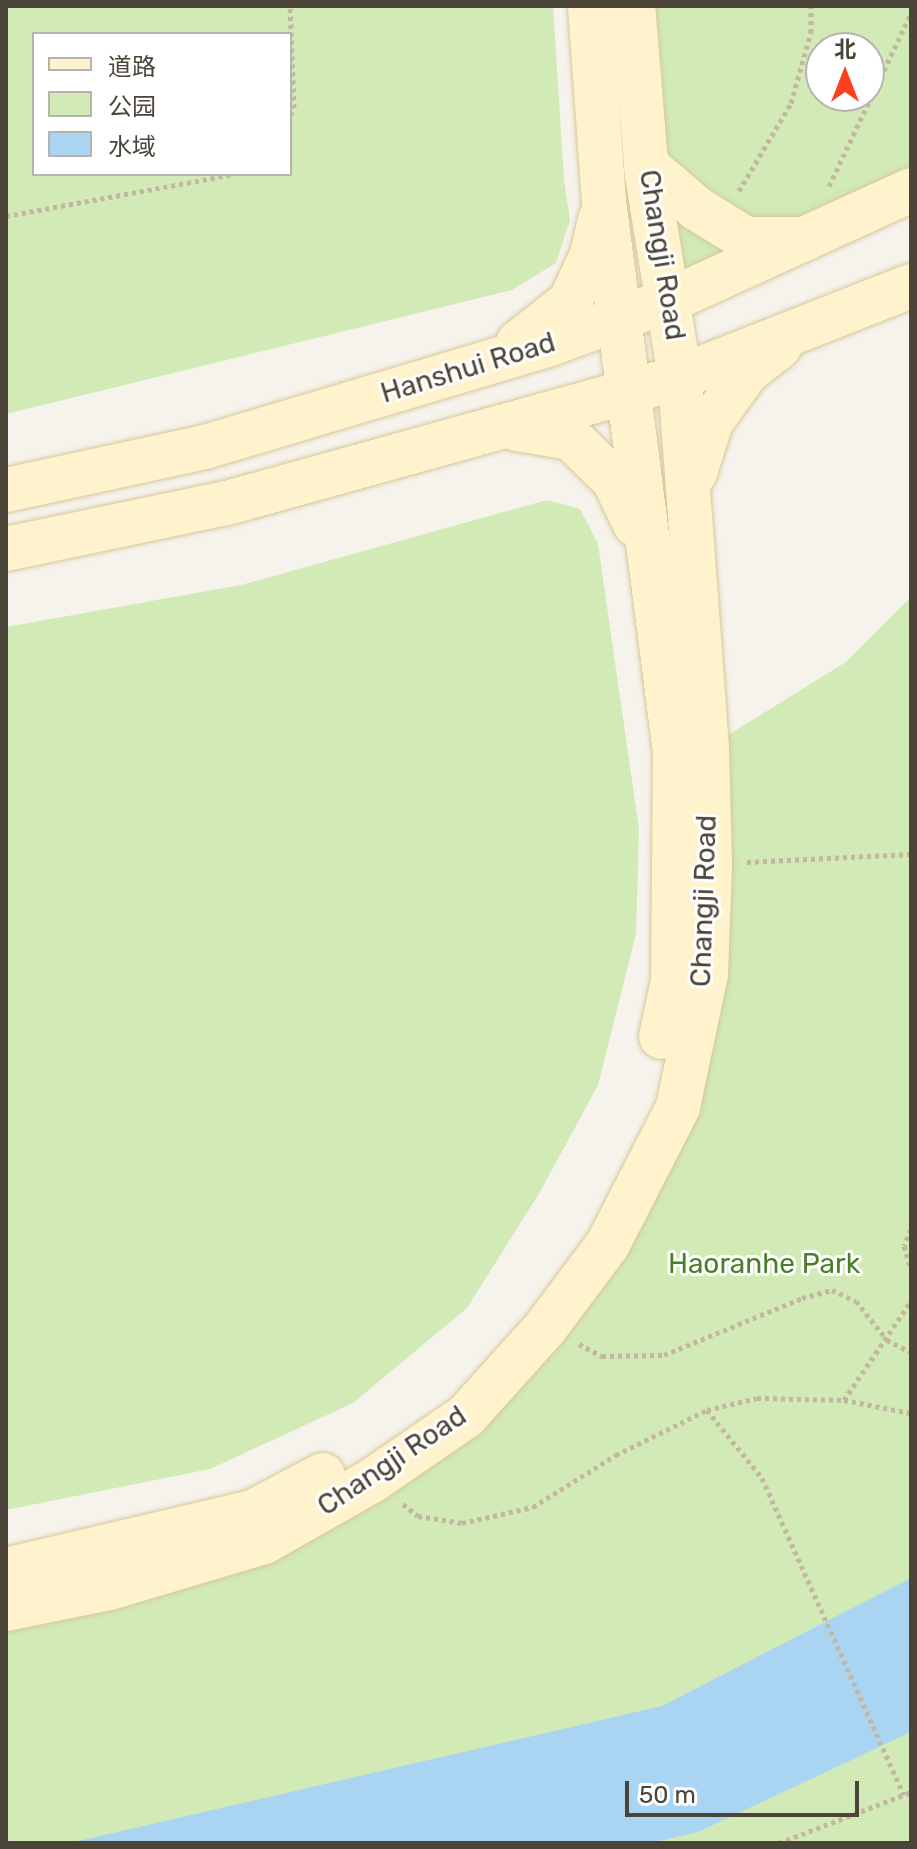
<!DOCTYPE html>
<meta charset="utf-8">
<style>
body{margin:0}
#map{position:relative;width:917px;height:1849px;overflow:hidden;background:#f6f3ec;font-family:Rubik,"Noto Sans SC",sans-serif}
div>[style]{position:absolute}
.green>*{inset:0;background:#d2eab5}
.water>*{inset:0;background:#a9d4f2}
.path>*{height:5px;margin-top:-2.5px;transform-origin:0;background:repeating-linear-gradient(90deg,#c4b79f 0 4px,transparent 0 8px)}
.roads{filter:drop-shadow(0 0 2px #d6c79b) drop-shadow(0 0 2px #d6c79b)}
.secondary>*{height:44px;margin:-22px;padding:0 22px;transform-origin:22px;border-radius:22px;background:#fff3cd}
span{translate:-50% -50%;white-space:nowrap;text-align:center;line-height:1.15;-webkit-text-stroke:6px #fff;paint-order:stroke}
.street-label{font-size:28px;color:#4b4439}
.park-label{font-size:28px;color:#4a7f2a}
.frame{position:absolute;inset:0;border:8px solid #4b4439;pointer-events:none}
.legend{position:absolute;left:32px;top:32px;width:260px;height:144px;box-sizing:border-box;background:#fff;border:2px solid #b7b4b0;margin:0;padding:10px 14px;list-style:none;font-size:24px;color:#4b4439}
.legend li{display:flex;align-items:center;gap:16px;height:40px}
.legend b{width:40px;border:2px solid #b7b4b0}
.north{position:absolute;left:805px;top:32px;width:80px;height:80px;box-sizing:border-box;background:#fff;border:2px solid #b7b4b0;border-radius:50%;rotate:0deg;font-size:22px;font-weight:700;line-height:32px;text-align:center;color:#4b4439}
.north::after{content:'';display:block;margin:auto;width:28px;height:36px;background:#fc3f1d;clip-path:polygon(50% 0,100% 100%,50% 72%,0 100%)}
.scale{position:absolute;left:625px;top:1781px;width:234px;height:36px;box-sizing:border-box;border:4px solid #4b4439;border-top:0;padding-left:10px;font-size:24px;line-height:28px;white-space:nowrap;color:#4b4439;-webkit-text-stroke:6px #fff;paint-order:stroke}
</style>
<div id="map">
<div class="green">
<div style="clip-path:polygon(evenodd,6px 6px,553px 6px,564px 180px,570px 220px,556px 263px,512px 290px,6px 414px,6px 6px,34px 34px,290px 34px,290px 174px,34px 174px,34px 34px)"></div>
<div style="clip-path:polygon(evenodd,633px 6px,911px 6px,911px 190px,670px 300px,633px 6px,821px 48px,869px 48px,869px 96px,821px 96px,821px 48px)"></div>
<div style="clip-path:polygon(547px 500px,580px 509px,598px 544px,639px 829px,636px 934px,598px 1085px,540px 1192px,467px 1308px,353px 1403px,210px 1469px,6px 1510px,6px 627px,241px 585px)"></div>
<div style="clip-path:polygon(911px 597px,911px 1843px,6px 1843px,6px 1609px,110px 1588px,466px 1416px,678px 1107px,707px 748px,846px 662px)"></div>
</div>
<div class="water">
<div style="clip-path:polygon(911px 1578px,911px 1732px,698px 1832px,651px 1843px,70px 1843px,662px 1706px)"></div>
</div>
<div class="path">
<div style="left:290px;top:115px;width:8px;rotate:-60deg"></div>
<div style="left:294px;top:108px;width:102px;rotate:-92.2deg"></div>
<div style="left:829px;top:186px;width:191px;rotate:-64.6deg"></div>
<div style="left:739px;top:191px;width:102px;rotate:-59.4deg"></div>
<div style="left:791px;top:103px;width:74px;rotate:-74.3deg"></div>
<div style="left:811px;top:32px;width:26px;rotate:-90deg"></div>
<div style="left:6px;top:216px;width:232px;rotate:-10.4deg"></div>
<div style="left:747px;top:862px;width:164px;rotate:-2.8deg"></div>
<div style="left:911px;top:1229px;width:18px;rotate:112deg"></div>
<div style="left:904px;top:1246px;width:24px;rotate:73deg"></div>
<div style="left:579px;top:1344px;width:26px;rotate:28deg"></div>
<div style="left:602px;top:1356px;width:62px;rotate:-0.9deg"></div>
<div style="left:664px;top:1355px;width:149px;rotate:-22.4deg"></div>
<div style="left:802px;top:1298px;width:31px;rotate:-15deg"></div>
<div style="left:832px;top:1290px;width:26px;rotate:25deg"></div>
<div style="left:856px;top:1301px;width:50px;rotate:51.5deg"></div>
<div style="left:887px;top:1340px;width:27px;rotate:27deg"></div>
<div style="left:844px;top:1400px;width:120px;rotate:-55.9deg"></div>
<div style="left:707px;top:1410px;width:87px;rotate:51deg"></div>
<div style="left:762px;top:1478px;width:347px;rotate:65.9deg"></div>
<div style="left:403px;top:1504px;width:19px;rotate:39deg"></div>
<div style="left:418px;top:1516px;width:45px;rotate:9deg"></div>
<div style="left:462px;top:1523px;width:73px;rotate:-12.7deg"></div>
<div style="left:533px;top:1507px;width:98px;rotate:-32.1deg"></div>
<div style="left:616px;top:1455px;width:102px;rotate:-26.3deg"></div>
<div style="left:707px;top:1410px;width:51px;rotate:-13.5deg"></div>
<div style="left:757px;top:1398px;width:87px;rotate:1.3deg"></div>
<div style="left:844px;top:1400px;width:68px;rotate:11deg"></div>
<div style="left:779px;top:1843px;width:142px;rotate:-21.1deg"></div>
</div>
<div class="roads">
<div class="secondary">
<div style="left:590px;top:6px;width:196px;rotate:85.9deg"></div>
<div style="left:604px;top:201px;width:556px;rotate:82.66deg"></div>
<div style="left:675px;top:752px;width:229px;rotate:90.5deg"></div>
<div style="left:673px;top:981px;width:57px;rotate:102.1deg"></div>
<div style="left:646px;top:165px;width:66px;rotate:40.7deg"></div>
<div style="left:696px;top:208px;width:59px;rotate:31.8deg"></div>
<div style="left:746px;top:239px;width:51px"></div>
<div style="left:518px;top:343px;width:66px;rotate:-38.3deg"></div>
<div style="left:570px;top:302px;width:52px;rotate:-64.9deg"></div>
<div style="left:592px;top:255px;width:37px;rotate:-77deg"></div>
<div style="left:517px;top:429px;width:55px;rotate:9.5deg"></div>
<div style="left:571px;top:438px;width:60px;rotate:44.3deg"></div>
<div style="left:614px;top:480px;width:49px;rotate:64.5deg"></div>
<div style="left:695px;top:473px;width:53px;rotate:-72.6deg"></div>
<div style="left:711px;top:422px;width:62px;rotate:-54.2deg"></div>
<div style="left:747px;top:372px;width:41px;rotate:-38deg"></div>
<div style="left:6px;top:490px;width:204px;rotate:-12.2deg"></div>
<div style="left:205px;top:447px;width:360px;rotate:-16.6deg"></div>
<div style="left:550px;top:344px;width:128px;rotate:-20.1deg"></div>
<div style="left:670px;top:300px;width:265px;rotate:-24.5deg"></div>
<div style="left:6px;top:549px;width:226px;rotate:-11.8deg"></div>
<div style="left:227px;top:503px;width:470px;rotate:-15.5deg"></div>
<div style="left:680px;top:377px;width:248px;rotate:-21.5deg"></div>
<div style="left:6px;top:1570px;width:254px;rotate:-13.2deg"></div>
<div style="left:253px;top:1512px;width:79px;rotate:-27.9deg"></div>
<div style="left:6px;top:1609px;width:106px;rotate:-11.4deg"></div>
<div style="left:110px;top:1588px;width:161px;rotate:-16.6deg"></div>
<div style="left:264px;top:1542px;width:125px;rotate:-29.6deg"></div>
<div style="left:373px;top:1480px;width:113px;rotate:-34.5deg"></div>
<div style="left:466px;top:1416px;width:120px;rotate:-48deg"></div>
<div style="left:546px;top:1327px;width:104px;rotate:-53.2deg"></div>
<div style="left:608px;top:1244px;width:154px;rotate:-62.9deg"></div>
<div style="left:678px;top:1107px;width:136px;rotate:-78.1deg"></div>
<div style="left:706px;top:974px;width:110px;rotate:-87.9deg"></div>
<div style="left:710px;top:864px;width:116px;rotate:-91.5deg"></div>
<div style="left:707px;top:748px;width:372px;rotate:-94.2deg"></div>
<div style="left:680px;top:377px;width:205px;rotate:-99.3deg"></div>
<div style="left:647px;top:175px;width:170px;rotate:-94.7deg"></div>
</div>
</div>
<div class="street-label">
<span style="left:662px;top:255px;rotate:81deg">Changji Road</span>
<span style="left:468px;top:368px;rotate:-17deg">Hanshui Road</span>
<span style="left:704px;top:901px;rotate:-88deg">Changji Road</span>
<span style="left:392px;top:1461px;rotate:-34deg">Changji Road</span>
</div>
<div class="park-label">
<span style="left:764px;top:1264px">Haoranhe Park</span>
</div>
<div class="frame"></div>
<ul class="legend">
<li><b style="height:10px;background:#fff3cd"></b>道路</li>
<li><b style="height:22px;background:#d2eab5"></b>公园</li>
<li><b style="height:22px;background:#a9d4f2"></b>水域</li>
</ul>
<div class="north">北</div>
<div class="scale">50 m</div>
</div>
